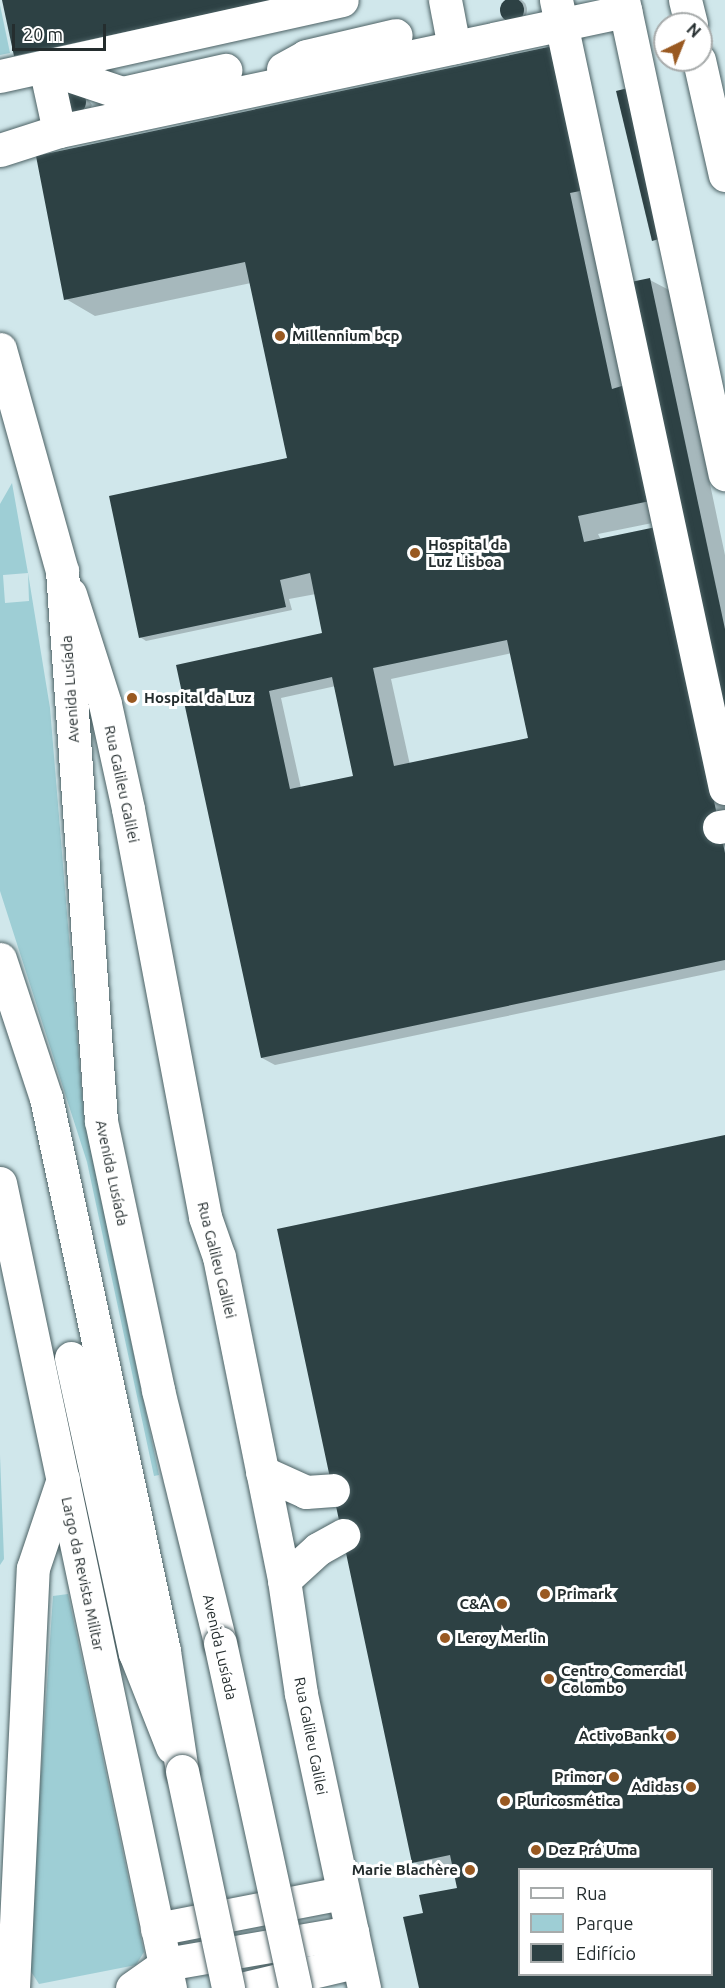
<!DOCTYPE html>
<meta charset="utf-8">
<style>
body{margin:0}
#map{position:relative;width:725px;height:1988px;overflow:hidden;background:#d0e7eb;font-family:Ubuntu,sans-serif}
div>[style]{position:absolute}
.green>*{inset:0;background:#9eced5}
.shadow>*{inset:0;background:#0003}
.round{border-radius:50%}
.building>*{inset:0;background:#2d4144}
.roads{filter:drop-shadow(0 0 2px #4c6164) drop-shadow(0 0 2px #4c6164)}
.minor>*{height:33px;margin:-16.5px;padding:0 16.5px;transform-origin:16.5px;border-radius:16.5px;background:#fff}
.major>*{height:33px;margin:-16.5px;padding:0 16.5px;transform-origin:16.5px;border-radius:16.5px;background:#fff}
.bridges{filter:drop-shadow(0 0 2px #4c6164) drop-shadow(0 0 2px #4c6164)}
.major-bridge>*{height:33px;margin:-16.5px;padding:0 16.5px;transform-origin:16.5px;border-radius:16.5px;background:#fff}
.dots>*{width:16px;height:16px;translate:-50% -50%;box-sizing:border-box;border:3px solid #fff;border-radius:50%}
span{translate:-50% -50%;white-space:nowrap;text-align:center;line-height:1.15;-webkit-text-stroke:6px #fff;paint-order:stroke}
.poi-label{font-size:15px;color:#242d2e;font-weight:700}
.left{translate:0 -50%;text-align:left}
.right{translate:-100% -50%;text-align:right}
.street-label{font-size:15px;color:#242d2e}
.legend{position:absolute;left:518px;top:1868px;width:195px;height:108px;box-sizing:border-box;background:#fff;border:2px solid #a7abab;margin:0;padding:8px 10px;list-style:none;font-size:18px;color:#242d2e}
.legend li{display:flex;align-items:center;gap:12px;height:30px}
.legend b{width:30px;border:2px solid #a7abab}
.north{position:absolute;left:653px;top:12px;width:60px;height:60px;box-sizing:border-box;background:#fff;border:2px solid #a7abab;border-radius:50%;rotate:43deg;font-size:16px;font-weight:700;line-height:24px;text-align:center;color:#242d2e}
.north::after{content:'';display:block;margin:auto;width:21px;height:27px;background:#995921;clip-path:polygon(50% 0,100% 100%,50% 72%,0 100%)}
.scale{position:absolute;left:12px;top:24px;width:94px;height:27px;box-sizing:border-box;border:3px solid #242d2e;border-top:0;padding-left:8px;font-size:18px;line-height:21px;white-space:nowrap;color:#242d2e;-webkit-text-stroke:4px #fff;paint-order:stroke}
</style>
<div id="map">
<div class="green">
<div style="clip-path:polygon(0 5px,10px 53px,0 55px)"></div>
<div style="clip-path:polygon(12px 483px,28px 573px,3px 575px,5px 603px,29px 601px,28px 573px,50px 708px,84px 1118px,159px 1475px,154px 1476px,87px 1162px,0 891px,0 504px)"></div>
<div style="clip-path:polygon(0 1455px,4px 1559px,0 1565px)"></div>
<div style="clip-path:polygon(68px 1594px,144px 1952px,136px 1965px,39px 1984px,28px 1967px,53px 1596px)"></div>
</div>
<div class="shadow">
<div class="round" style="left:503px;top:-2px;width:24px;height:24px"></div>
<div style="clip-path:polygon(evenodd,553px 48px,638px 395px,650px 280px,669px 290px,725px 555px,725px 741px,677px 518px,598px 534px,725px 779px,725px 970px,275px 1065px,262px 1058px,178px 666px,326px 637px,316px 594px,289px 599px,292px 610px,146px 641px,140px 637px,289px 459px,251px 283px,95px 316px,66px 299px,553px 48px,512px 653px,530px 739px,410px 765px,391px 679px,512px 653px,553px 48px,336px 686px,356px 779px,301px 788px,281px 698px,336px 686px)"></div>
<div style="clip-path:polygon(70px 92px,85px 95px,92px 105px,85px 118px,63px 105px)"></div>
<div style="clip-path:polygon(evenodd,725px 1137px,725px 1988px,420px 1988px,424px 1914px,458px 1889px,454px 1868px,433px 1873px,414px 1862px,725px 1137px,520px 1870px,712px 1870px,712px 1974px,520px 1974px,520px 1870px)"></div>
</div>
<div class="building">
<div class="round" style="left:500px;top:-2px;width:24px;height:24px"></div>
<div style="clip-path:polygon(2px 0,269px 0,269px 1px,14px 56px)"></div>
<div style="clip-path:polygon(evenodd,553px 46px,585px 190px,570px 193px,612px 389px,625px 385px,650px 501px,578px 516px,584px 542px,656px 527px,725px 853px,725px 960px,261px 1058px,176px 665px,322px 633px,310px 573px,280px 580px,286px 607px,139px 638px,109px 496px,287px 458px,245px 262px,64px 300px,36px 156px,553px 46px,507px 640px,528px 738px,394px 766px,373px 668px,507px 640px,553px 46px,332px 677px,353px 776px,290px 789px,269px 691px,332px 677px)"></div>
<div style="clip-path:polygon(628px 88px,659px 239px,652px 241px,616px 91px)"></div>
<div class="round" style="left:62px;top:90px;width:24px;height:24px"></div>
<div style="clip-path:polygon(650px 278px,725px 629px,725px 743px,626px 283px)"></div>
<div style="clip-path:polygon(evenodd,725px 1135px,725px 1988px,419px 1988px,403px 1917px,423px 1913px,419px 1895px,457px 1888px,450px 1855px,412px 1863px,277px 1229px,725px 1135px,520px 1870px,712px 1870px,712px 1974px,520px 1974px,520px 1870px)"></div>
</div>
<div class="roads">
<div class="minor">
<div style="left:445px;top:0;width:48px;rotate:79.2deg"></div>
<div style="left:556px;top:0;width:806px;rotate:77.9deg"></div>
<div style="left:283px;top:69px;width:26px;rotate:-29deg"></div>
<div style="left:306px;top:56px;width:92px;rotate:-13.1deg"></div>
<div style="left:0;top:76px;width:350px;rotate:-12.5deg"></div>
<div style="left:59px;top:131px;width:66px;rotate:-102.3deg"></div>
<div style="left:45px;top:67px;width:81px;rotate:18.7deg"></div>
<div style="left:122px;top:93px;width:106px;rotate:-12.6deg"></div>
<div style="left:0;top:150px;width:62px;rotate:-17.9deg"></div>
<div style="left:59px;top:131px;width:579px;rotate:-11.97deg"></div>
<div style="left:70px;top:594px;width:115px;rotate:72.3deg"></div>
<div style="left:105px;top:704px;width:107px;rotate:77.6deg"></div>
<div style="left:128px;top:809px;width:415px;rotate:79.3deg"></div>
<div style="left:205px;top:1217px;width:42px;rotate:70.7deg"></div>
<div style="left:219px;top:1257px;width:329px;rotate:78.6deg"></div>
<div style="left:284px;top:1580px;width:115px;rotate:81.5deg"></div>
<div style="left:301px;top:1694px;width:301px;rotate:77.9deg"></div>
<div style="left:719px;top:827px;width:6px;rotate:-9deg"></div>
<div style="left:0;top:1183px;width:823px;rotate:78.08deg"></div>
<div style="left:71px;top:1358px;width:302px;rotate:77.8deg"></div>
<div style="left:135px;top:1653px;width:101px;rotate:68.5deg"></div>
<div style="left:262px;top:1472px;width:48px;rotate:24.4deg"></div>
<div style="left:306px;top:1492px;width:27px;rotate:-4deg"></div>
<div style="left:284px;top:1580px;width:46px;rotate:-42.4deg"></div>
<div style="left:318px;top:1549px;width:29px;rotate:-29deg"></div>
<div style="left:157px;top:1929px;width:189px;rotate:-11deg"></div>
<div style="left:13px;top:1988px;width:420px;rotate:-87.3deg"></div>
<div style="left:33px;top:1568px;width:94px;rotate:-71.4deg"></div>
<div style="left:132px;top:1988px;width:42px;rotate:-35.2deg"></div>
<div style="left:166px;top:1964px;width:189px;rotate:-9.8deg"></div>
<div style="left:245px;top:1988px;width:116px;rotate:-13.4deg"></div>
</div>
<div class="major">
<div style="left:623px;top:0;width:485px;rotate:77.9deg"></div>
<div style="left:685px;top:0;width:25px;rotate:76deg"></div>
<div style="left:699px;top:60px;width:118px;rotate:77.3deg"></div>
<div style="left:0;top:349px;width:230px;rotate:74.4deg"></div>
<div style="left:62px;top:571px;width:551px;rotate:85.94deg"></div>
<div style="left:101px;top:1121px;width:275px;rotate:78deg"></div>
<div style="left:158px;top:1390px;width:260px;rotate:76.2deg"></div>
<div style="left:0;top:959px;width:146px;rotate:71.7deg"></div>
<div style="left:46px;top:1098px;width:565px;rotate:77.95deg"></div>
<div style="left:164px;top:1651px;width:121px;rotate:81.5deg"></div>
</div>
</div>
<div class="bridges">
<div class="major-bridge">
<div style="left:220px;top:1643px;width:353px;rotate:77.7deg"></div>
<div style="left:182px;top:1771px;width:222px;rotate:78deg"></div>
</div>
</div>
<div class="dots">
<div style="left:280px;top:336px;background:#995921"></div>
<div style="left:415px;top:553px;background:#995921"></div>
<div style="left:132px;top:698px;background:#995921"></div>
<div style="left:545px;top:1594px;background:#995921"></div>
<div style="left:502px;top:1604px;background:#995921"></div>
<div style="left:445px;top:1638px;background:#995921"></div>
<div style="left:549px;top:1679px;background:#995921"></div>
<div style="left:671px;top:1736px;background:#995921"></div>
<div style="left:614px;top:1777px;background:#995921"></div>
<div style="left:691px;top:1787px;background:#995921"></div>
<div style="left:505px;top:1801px;background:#995921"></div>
<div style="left:536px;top:1850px;background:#995921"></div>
<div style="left:470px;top:1870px;background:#995921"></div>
</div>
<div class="poi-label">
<span class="left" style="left:292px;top:336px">Millennium bcp</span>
<span class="left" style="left:428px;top:553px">Hospital da<br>Luz Lisboa</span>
<span class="left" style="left:144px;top:698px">Hospital da Luz</span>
<span class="left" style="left:557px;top:1594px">Primark</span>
<span class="right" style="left:490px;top:1604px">C&amp;A</span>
<span class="left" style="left:457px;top:1638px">Leroy Merlin</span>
<span class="left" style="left:561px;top:1679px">Centro Comercial<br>Colombo</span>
<span class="right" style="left:659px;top:1736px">ActivoBank</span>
<span class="right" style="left:602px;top:1777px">Primor</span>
<span class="right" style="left:679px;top:1787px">Adidas</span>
<span class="left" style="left:517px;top:1801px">Pluricosmética</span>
<span class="left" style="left:548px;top:1850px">Dez Prá Uma</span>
<span class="right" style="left:458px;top:1870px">Marie Blachère</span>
</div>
<div class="street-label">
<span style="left:70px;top:689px;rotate:-94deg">Avenida Lusíada</span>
<span style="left:122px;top:784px;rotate:78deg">Rua Galileu Galilei</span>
<span style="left:112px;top:1173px;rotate:78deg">Avenida Lusíada</span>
<span style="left:217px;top:1260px;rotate:76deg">Rua Galileu Galilei</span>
<span style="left:83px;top:1574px;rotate:78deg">Largo da Revista Militar</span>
<span style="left:220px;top:1647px;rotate:77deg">Avenida Lusíada</span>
<span style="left:311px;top:1736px;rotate:79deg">Rua Galileu Galilei</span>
</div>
<ul class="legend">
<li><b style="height:8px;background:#fff"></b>Rua</li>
<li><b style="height:16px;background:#9eced5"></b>Parque</li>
<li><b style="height:16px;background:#2d4144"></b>Edifício</li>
</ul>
<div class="north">N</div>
<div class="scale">20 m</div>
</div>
